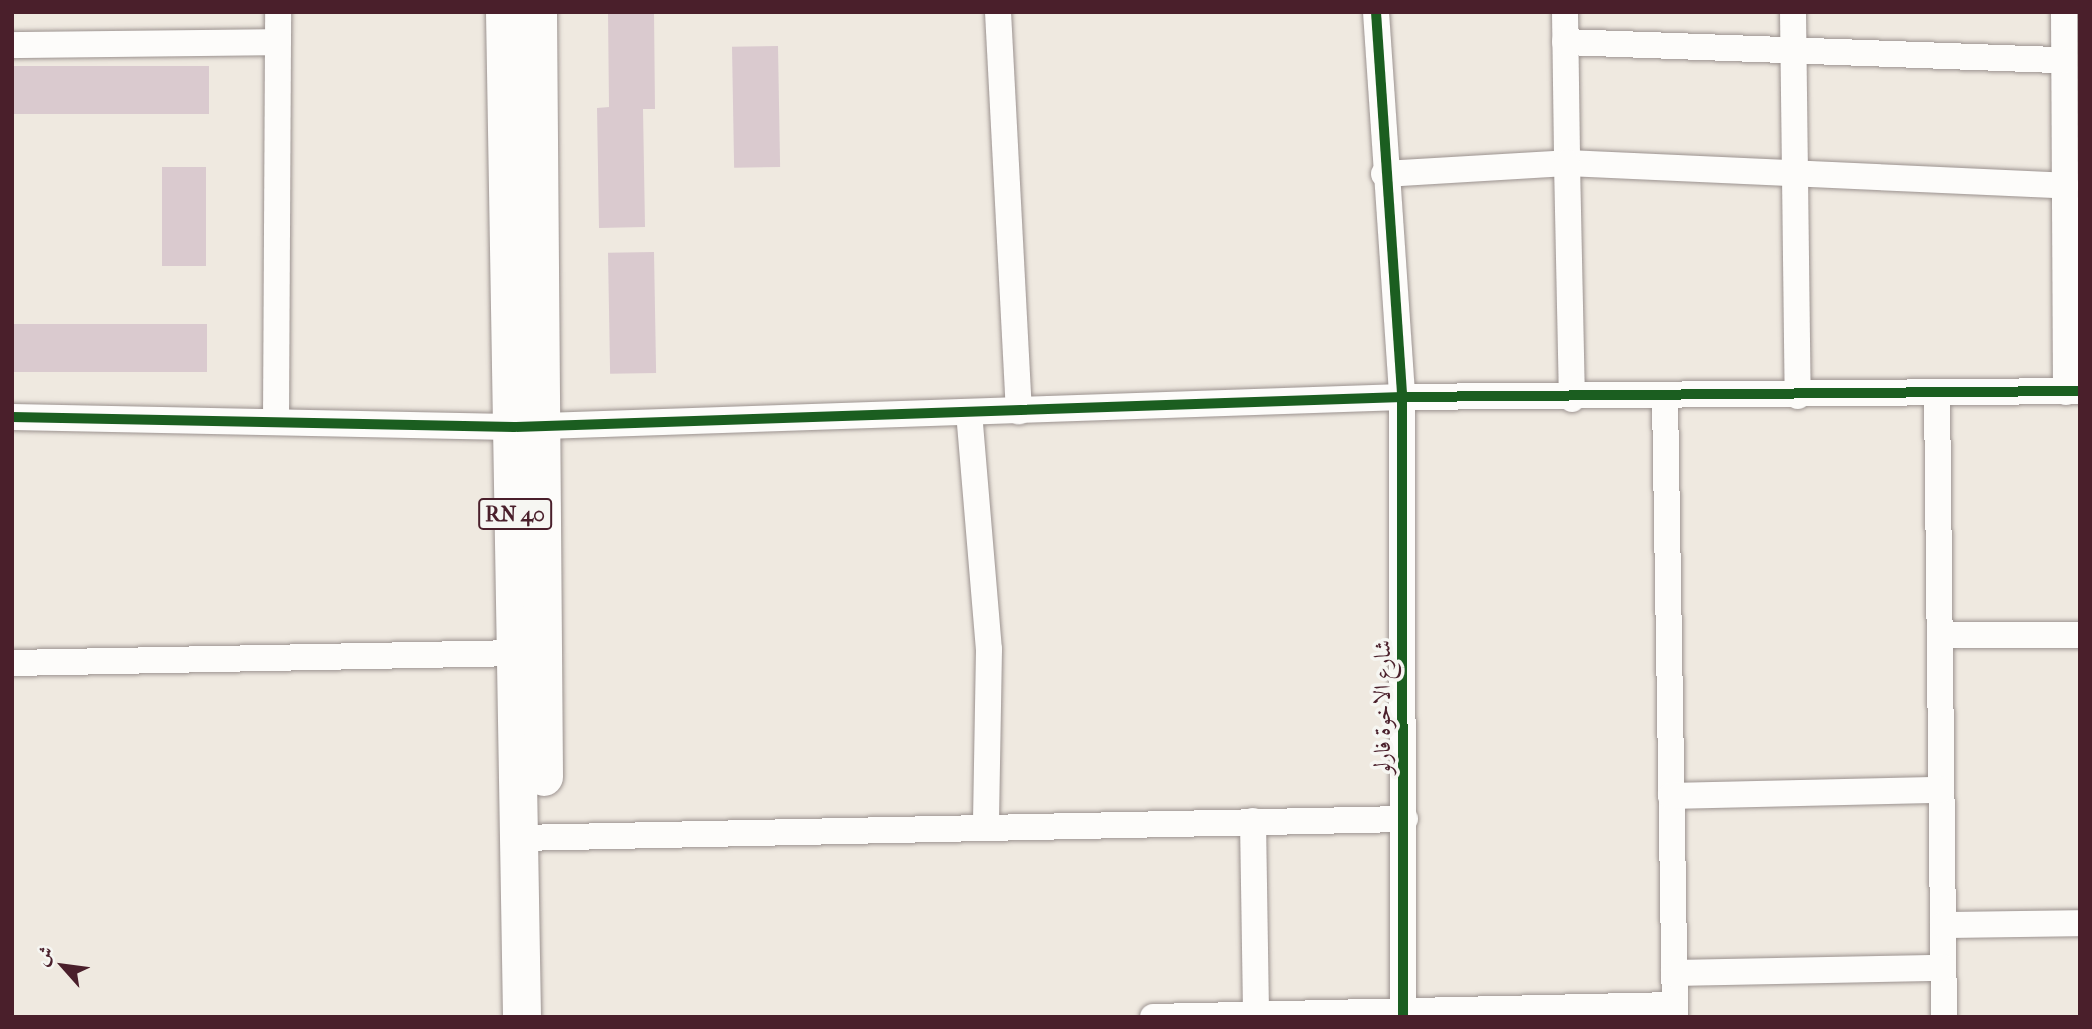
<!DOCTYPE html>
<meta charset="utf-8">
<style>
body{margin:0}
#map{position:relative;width:2092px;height:1029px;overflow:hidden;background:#efe9e0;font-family:"IM FELL French Canon",Amiri,serif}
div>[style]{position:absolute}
.building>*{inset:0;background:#dacacf;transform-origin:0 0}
.roads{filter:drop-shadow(0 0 2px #9b928f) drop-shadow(0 0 2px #9b928f)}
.minor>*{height:26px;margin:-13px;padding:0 13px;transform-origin:13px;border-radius:13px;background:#fdfcfa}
.primary>*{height:38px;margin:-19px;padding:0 19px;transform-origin:19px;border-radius:19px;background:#fdfcfa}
.cycleway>*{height:10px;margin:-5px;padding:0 5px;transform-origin:5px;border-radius:5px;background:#1b5e20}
span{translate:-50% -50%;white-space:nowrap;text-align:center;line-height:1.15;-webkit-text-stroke:7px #f6f6f2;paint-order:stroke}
.shield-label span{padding:2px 5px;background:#f6f6f2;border:2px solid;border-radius:5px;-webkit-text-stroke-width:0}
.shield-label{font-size:21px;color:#4a1f2b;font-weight:700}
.street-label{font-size:23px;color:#4a1f2b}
.frame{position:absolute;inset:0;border:14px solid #4a1f2b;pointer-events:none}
.north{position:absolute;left:28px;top:931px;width:70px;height:70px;-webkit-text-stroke:5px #f6f6f2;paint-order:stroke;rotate:298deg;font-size:19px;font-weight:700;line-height:28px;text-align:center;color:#4a1f2b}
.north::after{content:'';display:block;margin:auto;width:24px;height:32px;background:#4a1f2b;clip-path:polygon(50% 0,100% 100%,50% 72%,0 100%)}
</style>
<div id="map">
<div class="building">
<div style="clip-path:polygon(608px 12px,654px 12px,655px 109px,643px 109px,645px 227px,599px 228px,597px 108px,609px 107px)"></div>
<div style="left:778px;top:46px;width:121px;height:46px;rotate:89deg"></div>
<div style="left:12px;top:66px;width:197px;height:48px"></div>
<div style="left:162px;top:167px;width:44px;height:99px"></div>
<div style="left:654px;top:252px;width:121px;height:46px;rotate:89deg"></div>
<div style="left:12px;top:324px;width:195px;height:48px"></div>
</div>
<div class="roads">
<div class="minor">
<div style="left:998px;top:12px;width:400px;rotate:87deg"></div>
<div style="left:1376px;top:12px;width:386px;rotate:86.1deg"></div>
<div style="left:1402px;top:397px;width:620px;rotate:89.91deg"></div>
<div style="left:1565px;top:12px;width:151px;rotate:89.2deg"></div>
<div style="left:1567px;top:163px;width:499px;rotate:2.6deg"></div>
<div style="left:1793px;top:12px;width:384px;rotate:89.3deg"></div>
<div style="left:2064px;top:12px;width:380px;rotate:89.7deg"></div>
<div style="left:1565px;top:42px;width:499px;rotate:2.1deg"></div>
<div style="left:12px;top:45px;width:266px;rotate:-0.6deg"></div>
<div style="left:1384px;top:174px;width:183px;rotate:-3.4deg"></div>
<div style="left:1567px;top:163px;width:236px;rotate:88.8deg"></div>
<div style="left:1937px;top:394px;width:623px;rotate:89.36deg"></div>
<div style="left:1665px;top:398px;width:619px;rotate:89.07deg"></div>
<div style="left:969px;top:412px;width:238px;rotate:85.2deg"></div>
<div style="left:989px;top:649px;width:178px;rotate:91deg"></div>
<div style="left:12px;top:417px;width:502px;rotate:1.14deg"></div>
<div style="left:514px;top:427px;width:889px;rotate:-1.93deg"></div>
<div style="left:1402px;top:397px;width:678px;rotate:-0.51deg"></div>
<div style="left:276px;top:422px;width:410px;rotate:-89.7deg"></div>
<div style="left:1940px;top:635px;width:140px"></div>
<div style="left:12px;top:663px;width:505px;rotate:-1.13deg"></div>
<div style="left:1671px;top:796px;width:270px;rotate:-1.3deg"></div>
<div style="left:1253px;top:821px;width:190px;rotate:89.1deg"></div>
<div style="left:519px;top:838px;width:886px;rotate:-1.23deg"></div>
<div style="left:1943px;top:925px;width:137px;rotate:-0.8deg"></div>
<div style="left:1674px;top:973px;width:269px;rotate:-1.1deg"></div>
<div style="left:1153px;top:1017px;width:521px;rotate:-1.32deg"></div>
</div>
<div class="primary">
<div style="left:505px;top:12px;width:1005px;rotate:89.03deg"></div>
<div style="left:538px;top:12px;width:765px;rotate:89.55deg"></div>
</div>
</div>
<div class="cycleway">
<div style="left:1376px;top:12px;width:386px;rotate:86.1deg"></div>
<div style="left:1402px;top:397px;width:620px;rotate:89.91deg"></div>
<div style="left:12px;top:417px;width:502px;rotate:1.14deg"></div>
<div style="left:514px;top:427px;width:889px;rotate:-1.93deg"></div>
<div style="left:1402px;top:397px;width:678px;rotate:-0.51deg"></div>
</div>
<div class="shield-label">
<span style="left:515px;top:514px">RN 40</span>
</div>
<div class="street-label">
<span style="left:1383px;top:707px;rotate:-90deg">شارع الاخوة فارلو</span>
</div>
<div class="frame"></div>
<div class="north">ش</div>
</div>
